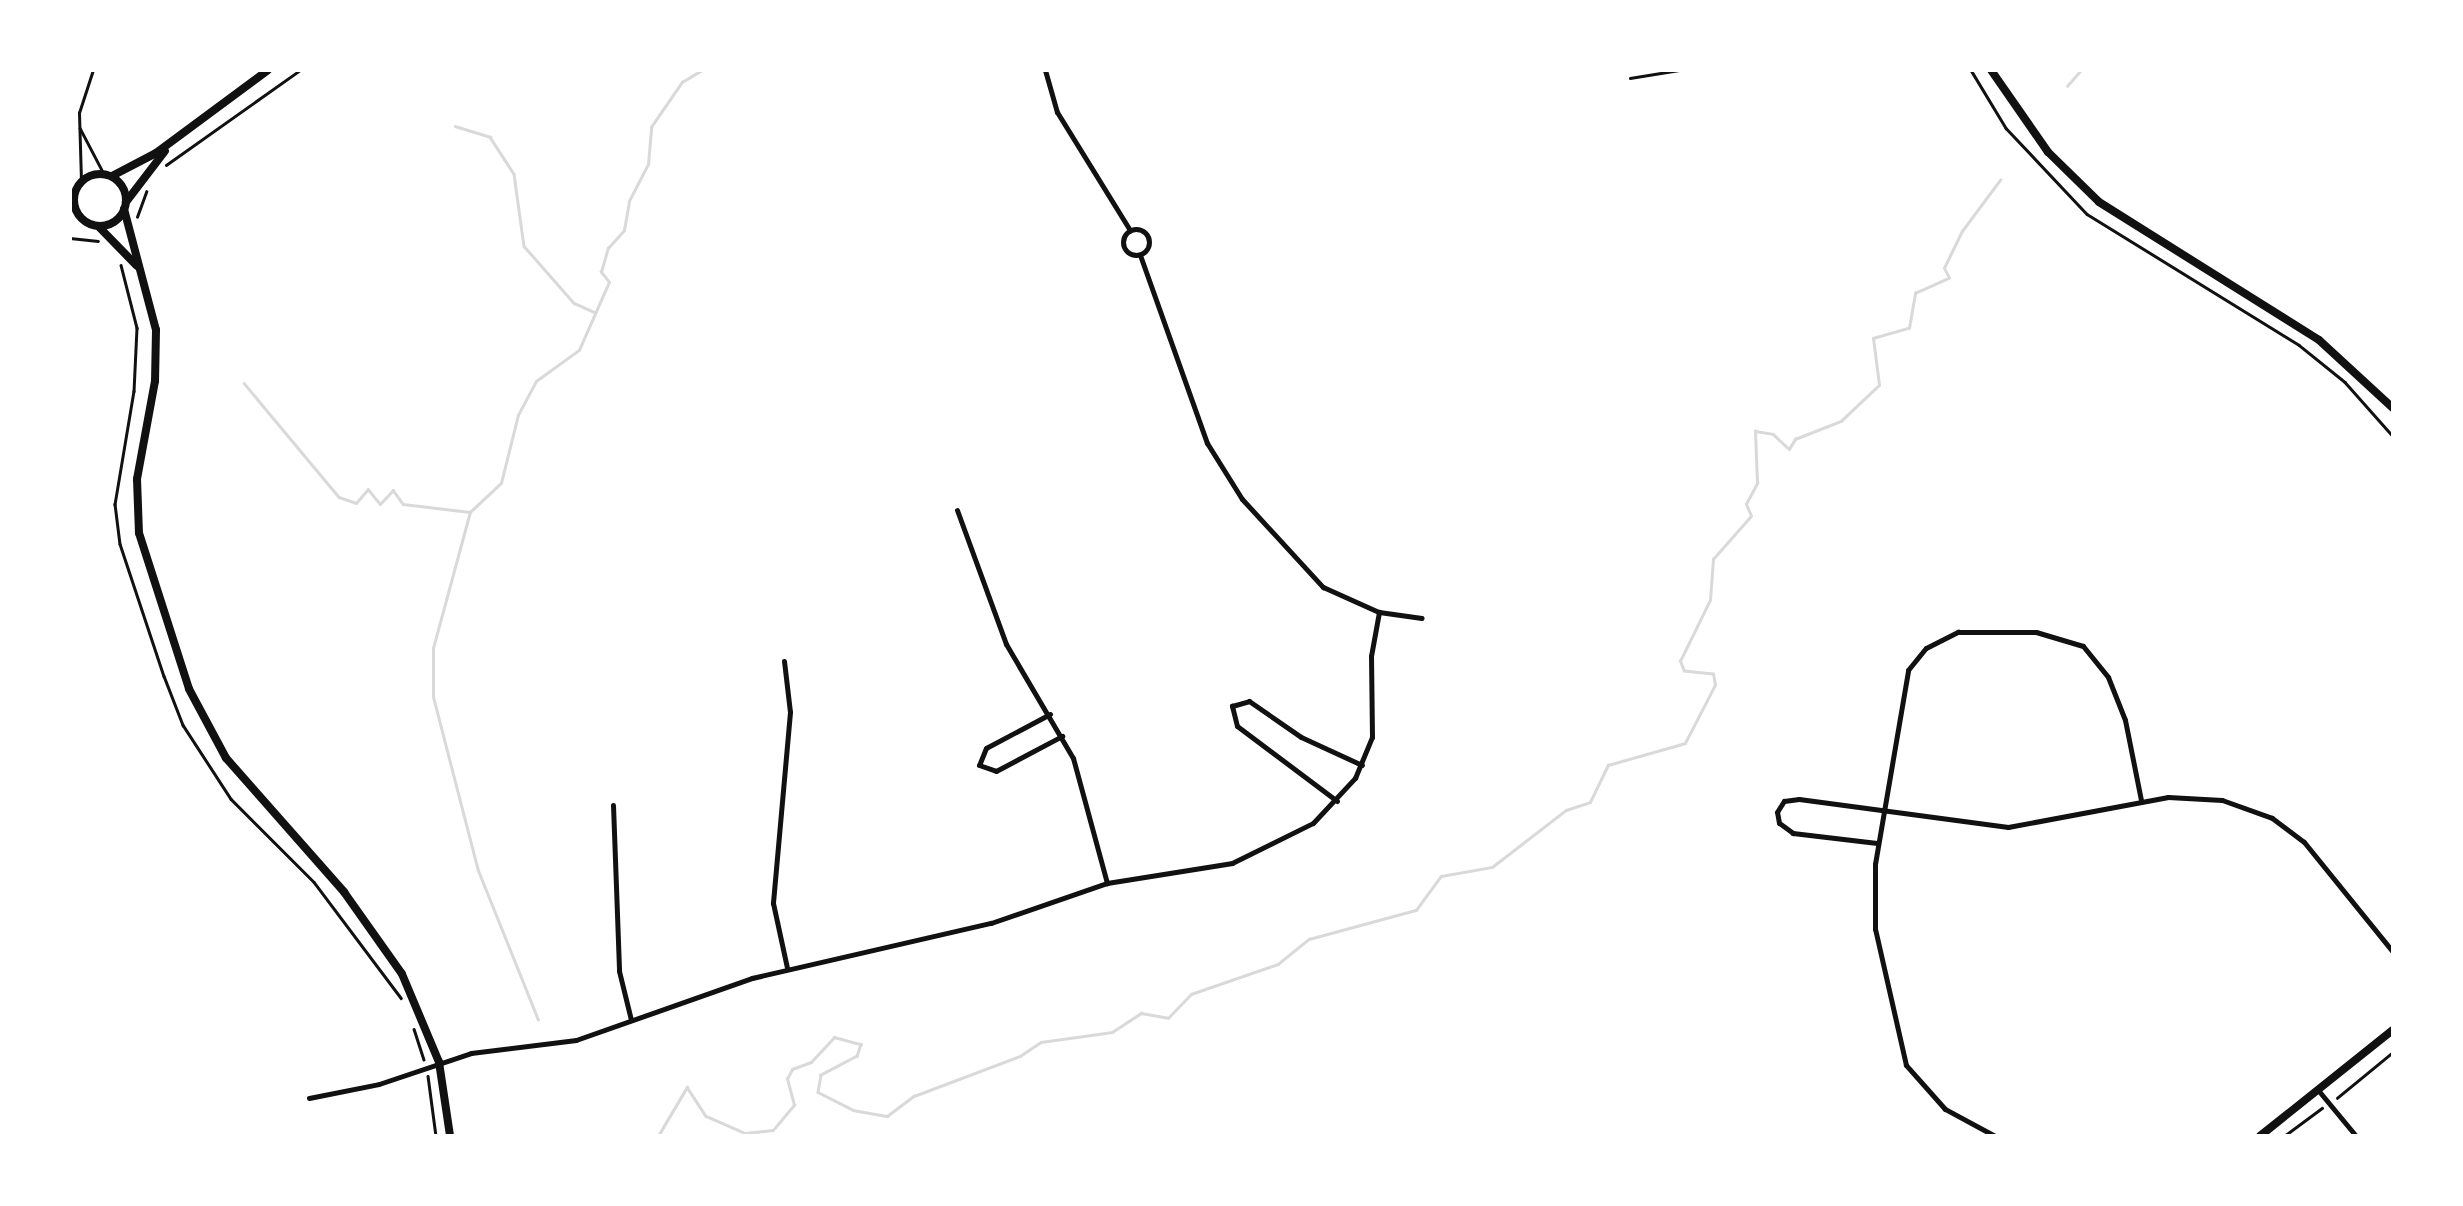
<!DOCTYPE html>
<style>
body{margin:0}
#map{position:relative;width:2463px;height:1206px;overflow:hidden;background:#fff;font-family:Arial,sans-serif}
div>[style]{position:absolute}
.stream>*{height:2.5px;margin:-1.25px;padding:0 1.25px;transform-origin:1.25px;border-radius:1.25px;background:#d9d9d9}
.path>*{height:2.5px;margin:-1.25px;padding:0 1.25px;transform-origin:1.25px;border-radius:1.25px;background:#111}
.service>*{height:2.5px;margin:-1.25px;padding:0 1.25px;transform-origin:1.25px;border-radius:1.25px;background:#111}
.minor>*{height:5px;margin:-2.5px;padding:0 2.5px;transform-origin:2.5px;border-radius:2.5px;background:#111}
.minor>.ring{margin:-2.5px;padding:0;box-sizing:content-box;background:none;border:5px solid #111;border-radius:50%}
.secondary>*{height:8px;margin:-4px;padding:0 4px;transform-origin:4px;border-radius:4px;background:#111}
.secondary>.ring{margin:-4px;padding:0;box-sizing:content-box;background:none;border:8px solid #111;border-radius:50%}
span{translate:-50% -50%;white-space:nowrap;text-align:center;line-height:1.15;-webkit-text-stroke:8px #fff;paint-order:stroke}
.frame{position:absolute;inset:0;border:72px solid #fff;pointer-events:none}
</style>
<div id="map">
<div class="stream">
<div style="left:2067px;top:86px;width:21px;rotate:-49deg"></div>
<div style="left:455px;top:126px;width:37px;rotate:17deg"></div>
<div style="left:490px;top:137px;width:44px;rotate:57deg"></div>
<div style="left:514px;top:174px;width:73px;rotate:82.1deg"></div>
<div style="left:524px;top:246px;width:76px;rotate:48.7deg"></div>
<div style="left:574px;top:303px;width:22px;rotate:24deg"></div>
<div style="left:244px;top:383px;width:148px;rotate:50.2deg"></div>
<div style="left:339px;top:497px;width:18px;rotate:19deg"></div>
<div style="left:356px;top:503px;width:18px;rotate:-49deg"></div>
<div style="left:368px;top:489px;width:19px;rotate:51deg"></div>
<div style="left:380px;top:504px;width:19px;rotate:-47deg"></div>
<div style="left:393px;top:490px;width:17px;rotate:54deg"></div>
<div style="left:403px;top:504px;width:67px;rotate:6.8deg"></div>
<div style="left:538px;top:1020px;width:161px;rotate:-111.9deg"></div>
<div style="left:478px;top:871px;width:180px;rotate:-104.5deg"></div>
<div style="left:433px;top:697px;width:49px;rotate:-90deg"></div>
<div style="left:433px;top:648px;width:141px;rotate:-74.8deg"></div>
<div style="left:470px;top:512px;width:42px;rotate:-43.1deg"></div>
<div style="left:501px;top:483px;width:70px;rotate:-76deg"></div>
<div style="left:518px;top:415px;width:38px;rotate:-62deg"></div>
<div style="left:536px;top:381px;width:53px;rotate:-35.8deg"></div>
<div style="left:579px;top:350px;width:74px;rotate:-66.2deg"></div>
<div style="left:609px;top:282px;width:13px;rotate:-129deg"></div>
<div style="left:601px;top:272px;width:25px;rotate:-74deg"></div>
<div style="left:608px;top:248px;width:24px;rotate:-48deg"></div>
<div style="left:624px;top:230px;width:29px;rotate:-80deg"></div>
<div style="left:629px;top:201px;width:42px;rotate:-62.8deg"></div>
<div style="left:648px;top:164px;width:37px;rotate:-85deg"></div>
<div style="left:651px;top:127px;width:55px;rotate:-55.4deg"></div>
<div style="left:682px;top:82px;width:23px;rotate:-31deg"></div>
<div style="left:658px;top:1136px;width:57px;rotate:-59.4deg"></div>
<div style="left:687px;top:1087px;width:35px;rotate:57deg"></div>
<div style="left:706px;top:1116px;width:43px;rotate:23.6deg"></div>
<div style="left:745px;top:1133px;width:28px;rotate:-6deg"></div>
<div style="left:773px;top:1130px;width:33px;rotate:-50deg"></div>
<div style="left:794px;top:1105px;width:27px;rotate:-105deg"></div>
<div style="left:787px;top:1079px;width:11px;rotate:-63deg"></div>
<div style="left:792px;top:1069px;width:20px;rotate:-20deg"></div>
<div style="left:811px;top:1062px;width:34px;rotate:-47deg"></div>
<div style="left:834px;top:1037px;width:28px;rotate:15deg"></div>
<div style="left:861px;top:1044px;width:13px;rotate:108deg"></div>
<div style="left:857px;top:1056px;width:41px;rotate:152.2deg"></div>
<div style="left:821px;top:1075px;width:17px;rotate:100deg"></div>
<div style="left:818px;top:1092px;width:39px;rotate:27deg"></div>
<div style="left:853px;top:1110px;width:35px;rotate:10deg"></div>
<div style="left:887px;top:1116px;width:34px;rotate:-37deg"></div>
<div style="left:914px;top:1096px;width:113px;rotate:-20.7deg"></div>
<div style="left:1020px;top:1056px;width:25px;rotate:-34deg"></div>
<div style="left:1041px;top:1042px;width:72px;rotate:-8deg"></div>
<div style="left:1112px;top:1032px;width:35px;rotate:-33deg"></div>
<div style="left:1141px;top:1013px;width:27px;rotate:10deg"></div>
<div style="left:1168px;top:1018px;width:33px;rotate:-46deg"></div>
<div style="left:1191px;top:994px;width:92px;rotate:-19deg"></div>
<div style="left:1278px;top:964px;width:40px;rotate:-39deg"></div>
<div style="left:1309px;top:939px;width:111px;rotate:-15.2deg"></div>
<div style="left:1416px;top:910px;width:42px;rotate:-53.7deg"></div>
<div style="left:1441px;top:876px;width:52px;rotate:-10deg"></div>
<div style="left:1492px;top:867px;width:93px;rotate:-37.6deg"></div>
<div style="left:1566px;top:810px;width:25px;rotate:-18deg"></div>
<div style="left:1590px;top:802px;width:41px;rotate:-64.1deg"></div>
<div style="left:1608px;top:765px;width:80px;rotate:-15.9deg"></div>
<div style="left:1685px;top:743px;width:65px;rotate:-62.7deg"></div>
<div style="left:1715px;top:685px;width:11px;rotate:-100deg"></div>
<div style="left:1713px;top:674px;width:29px;rotate:-174deg"></div>
<div style="left:1684px;top:671px;width:11px;rotate:-112deg"></div>
<div style="left:1680px;top:661px;width:68px;rotate:-63.8deg"></div>
<div style="left:1710px;top:600px;width:41px;rotate:-85.8deg"></div>
<div style="left:1713px;top:559px;width:57px;rotate:-48.5deg"></div>
<div style="left:1751px;top:516px;width:13px;rotate:-113deg"></div>
<div style="left:1746px;top:504px;width:24px;rotate:-62deg"></div>
<div style="left:1757px;top:483px;width:52px;rotate:-92.2deg"></div>
<div style="left:1755px;top:431px;width:18px;rotate:9deg"></div>
<div style="left:1773px;top:434px;width:22px;rotate:43deg"></div>
<div style="left:1789px;top:449px;width:12px;rotate:-59deg"></div>
<div style="left:1795px;top:439px;width:49px;rotate:-21.4deg"></div>
<div style="left:1841px;top:421px;width:52px;rotate:-43.5deg"></div>
<div style="left:1879px;top:385px;width:47px;rotate:-97.3deg"></div>
<div style="left:1873px;top:338px;width:37px;rotate:-16deg"></div>
<div style="left:1909px;top:328px;width:36px;rotate:-80deg"></div>
<div style="left:1915px;top:293px;width:37px;rotate:-24deg"></div>
<div style="left:1949px;top:278px;width:11px;rotate:-117deg"></div>
<div style="left:1944px;top:268px;width:41px;rotate:-64.1deg"></div>
<div style="left:1962px;top:231px;width:64px;rotate:-53.3deg"></div>
</div>
<div class="path">
<div style="left:1971px;top:70px;width:68px;rotate:58.9deg"></div>
<div style="left:2006px;top:128px;width:118px;rotate:46.7deg"></div>
<div style="left:2087px;top:214px;width:249px;rotate:31.7deg"></div>
<div style="left:2299px;top:345px;width:59px;rotate:38.8deg"></div>
<div style="left:2345px;top:382px;width:72px;rotate:48.4deg"></div>
<div style="left:1630px;top:78px;width:51px;rotate:-9.1deg"></div>
<div style="left:166px;top:165px;width:164px;rotate:-35.3deg"></div>
<div style="left:137px;top:217px;width:27px;rotate:-70deg"></div>
<div style="left:70px;top:238px;width:28px;rotate:6deg"></div>
<div style="left:121px;top:265px;width:65px;rotate:75.7deg"></div>
<div style="left:137px;top:328px;width:63px;rotate:92.7deg"></div>
<div style="left:134px;top:391px;width:115px;rotate:99.5deg"></div>
<div style="left:115px;top:504px;width:40px;rotate:82.9deg"></div>
<div style="left:120px;top:544px;width:139px;rotate:71.6deg"></div>
<div style="left:164px;top:676px;width:53px;rotate:68.8deg"></div>
<div style="left:183px;top:725px;width:88px;rotate:57deg"></div>
<div style="left:231px;top:799px;width:117px;rotate:45deg"></div>
<div style="left:314px;top:882px;width:145px;rotate:53.1deg"></div>
<div style="left:414px;top:1029px;width:32px;rotate:72deg"></div>
<div style="left:428px;top:1076px;width:61px;rotate:82.4deg"></div>
<div style="left:2337px;top:1098px;width:72px;rotate:-39.4deg"></div>
<div style="left:2284px;top:1136px;width:47px;rotate:-36.4deg"></div>
</div>
<div class="service">
<div style="left:80px;top:128px;width:52px;rotate:62.4deg"></div>
<div style="left:81px;top:181px;width:68px;rotate:-91.7deg"></div>
<div style="left:79px;top:113px;width:45px;rotate:-72deg"></div>
</div>
<div class="minor">
<div style="left:1045px;top:70px;width:44px;rotate:74.1deg"></div>
<div style="left:1057px;top:112px;width:139px;rotate:58.3deg"></div>
<div class="ring" style="left:1123px;top:229px;width:21px;height:21px"></div>
<div style="left:1140px;top:255px;width:200px;rotate:70.4deg"></div>
<div style="left:1207px;top:443px;width:66px;rotate:58deg"></div>
<div style="left:1242px;top:499px;width:120px;rotate:47.4deg"></div>
<div style="left:1323px;top:587px;width:61px;rotate:24.1deg"></div>
<div style="left:1379px;top:612px;width:43px;rotate:7.9deg"></div>
<div style="left:957px;top:510px;width:143px;rotate:69.9deg"></div>
<div style="left:1006px;top:644px;width:132px;rotate:59.6deg"></div>
<div style="left:1073px;top:758px;width:130px;rotate:74.8deg"></div>
<div style="left:784px;top:661px;width:51px;rotate:83.3deg"></div>
<div style="left:790px;top:712px;width:192px;rotate:95.1deg"></div>
<div style="left:773px;top:903px;width:66px;rotate:77.8deg"></div>
<div style="left:1050px;top:714px;width:72px;rotate:152deg"></div>
<div style="left:986px;top:748px;width:18px;rotate:112deg"></div>
<div style="left:979px;top:765px;width:18px;rotate:19deg"></div>
<div style="left:996px;top:771px;width:75px;rotate:-27.9deg"></div>
<div style="left:1337px;top:801px;width:125px;rotate:-143.1deg"></div>
<div style="left:1237px;top:726px;width:21px;rotate:-104deg"></div>
<div style="left:1232px;top:706px;width:18px;rotate:-16deg"></div>
<div style="left:1249px;top:701px;width:63px;rotate:34.7deg"></div>
<div style="left:1301px;top:737px;width:67px;rotate:24.7deg"></div>
<div style="left:613px;top:805px;width:166px;rotate:87.9deg"></div>
<div style="left:619px;top:971px;width:50px;rotate:76.2deg"></div>
<div style="left:1877px;top:843px;width:85px;rotate:-173.2deg"></div>
<div style="left:1793px;top:833px;width:17px;rotate:-144deg"></div>
<div style="left:1779px;top:823px;width:11px;rotate:-100deg"></div>
<div style="left:1777px;top:812px;width:13px;rotate:-58deg"></div>
<div style="left:1784px;top:801px;width:15px;rotate:-8deg"></div>
<div style="left:1799px;top:799px;width:211px;rotate:7.6deg"></div>
<div style="left:2008px;top:827px;width:163px;rotate:-10.6deg"></div>
<div style="left:2168px;top:797px;width:54px;rotate:3.2deg"></div>
<div style="left:2222px;top:800px;width:53px;rotate:19.8deg"></div>
<div style="left:2272px;top:818px;width:40px;rotate:37deg"></div>
<div style="left:2304px;top:842px;width:141px;rotate:51deg"></div>
<div style="left:2318px;top:1090px;width:60px;rotate:50.4deg"></div>
<div style="left:309px;top:1098px;width:71px;rotate:-11.3deg"></div>
<div style="left:379px;top:1084px;width:97px;rotate:-18.6deg"></div>
<div style="left:471px;top:1053px;width:106px;rotate:-7.1deg"></div>
<div style="left:576px;top:1040px;width:187px;rotate:-19.4deg"></div>
<div style="left:752px;top:978px;width:245px;rotate:-13deg"></div>
<div style="left:991px;top:923px;width:123px;rotate:-19deg"></div>
<div style="left:1107px;top:883px;width:127px;rotate:-9.1deg"></div>
<div style="left:1232px;top:863px;width:90px;rotate:-26.3deg"></div>
<div style="left:1313px;top:823px;width:62px;rotate:-47deg"></div>
<div style="left:1355px;top:778px;width:44px;rotate:-67.5deg"></div>
<div style="left:1372px;top:737px;width:81px;rotate:-90.7deg"></div>
<div style="left:1371px;top:656px;width:45px;rotate:-79.7deg"></div>
<div style="left:1995px;top:1136px;width:57px;rotate:-151.6deg"></div>
<div style="left:1945px;top:1109px;width:59px;rotate:-131.6deg"></div>
<div style="left:1906px;top:1065px;width:139px;rotate:-102.8deg"></div>
<div style="left:1875px;top:929px;width:65px;rotate:-90deg"></div>
<div style="left:1875px;top:864px;width:197px;rotate:-80.3deg"></div>
<div style="left:1908px;top:670px;width:28px;rotate:-51deg"></div>
<div style="left:1926px;top:648px;width:36px;rotate:-27deg"></div>
<div style="left:1958px;top:632px;width:78px"></div>
<div style="left:2036px;top:632px;width:49px;rotate:16.6deg"></div>
<div style="left:2083px;top:646px;width:40px;rotate:51deg"></div>
<div style="left:2108px;top:677px;width:46px;rotate:68.4deg"></div>
<div style="left:2125px;top:720px;width:82px;rotate:78.7deg"></div>
</div>
<div class="secondary">
<div style="left:1991px;top:70px;width:100px;rotate:55.2deg"></div>
<div style="left:2048px;top:152px;width:71px;rotate:44.4deg"></div>
<div style="left:2099px;top:202px;width:260px;rotate:32.1deg"></div>
<div style="left:2319px;top:340px;width:100px;rotate:42.6deg"></div>
<div class="ring" style="left:74px;top:174px;width:44px;height:44px"></div>
<div style="left:112px;top:176px;width:50px;rotate:-27.6deg"></div>
<div style="left:156px;top:153px;width:139px;rotate:-36.5deg"></div>
<div style="left:126px;top:202px;width:64px;rotate:-52.6deg"></div>
<div style="left:124px;top:209px;width:125px;rotate:75.2deg"></div>
<div style="left:156px;top:330px;width:51px;rotate:91.1deg"></div>
<div style="left:155px;top:381px;width:100px;rotate:100.4deg"></div>
<div style="left:137px;top:479px;width:54px;rotate:87.9deg"></div>
<div style="left:139px;top:533px;width:164px;rotate:72.2deg"></div>
<div style="left:189px;top:689px;width:78px;rotate:61.8deg"></div>
<div style="left:226px;top:758px;width:179px;rotate:48.6deg"></div>
<div style="left:344px;top:892px;width:100px;rotate:54.7deg"></div>
<div style="left:402px;top:974px;width:95px;rotate:67.2deg"></div>
<div style="left:439px;top:1062px;width:75px;rotate:81.5deg"></div>
<div style="left:99px;top:227px;width:54px;rotate:45.7deg"></div>
<div style="left:2260px;top:1136px;width:170px;rotate:-38.6deg"></div>
</div>
<div class="frame"></div>
</div>
